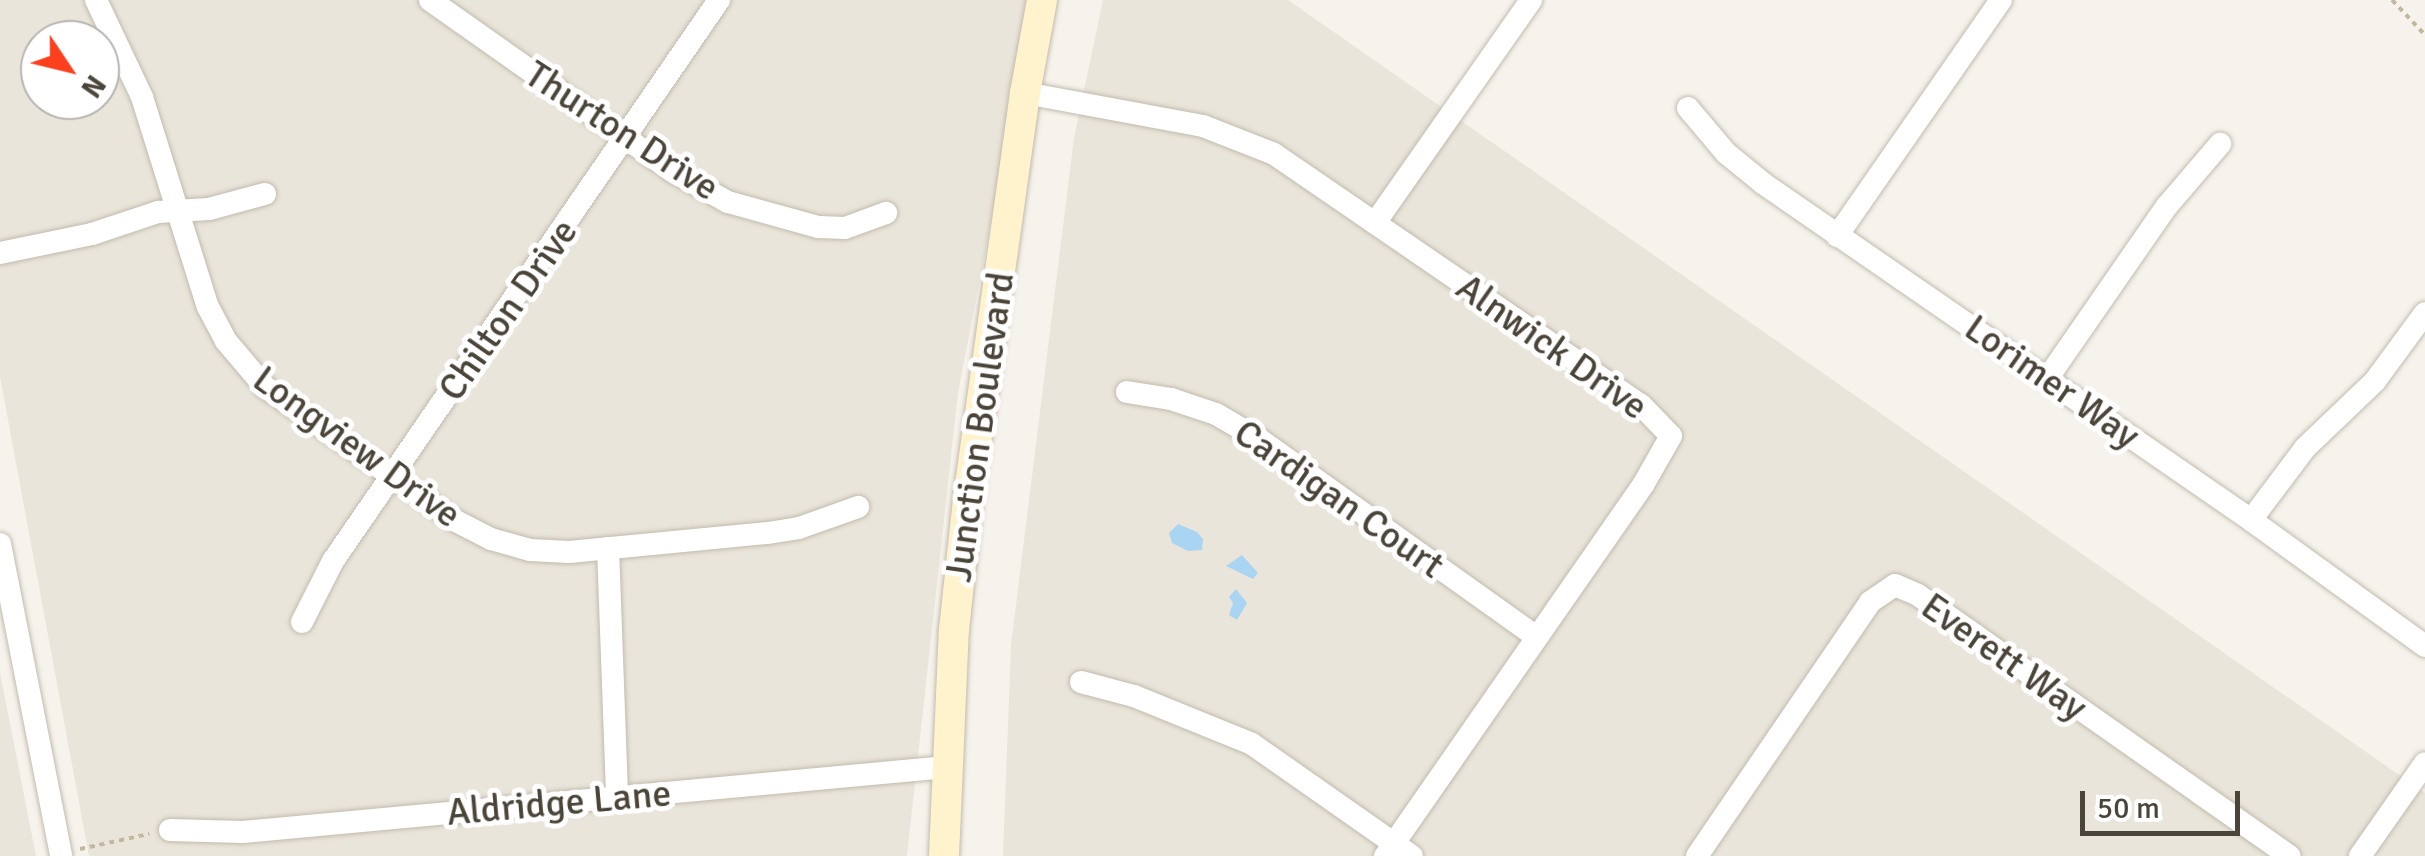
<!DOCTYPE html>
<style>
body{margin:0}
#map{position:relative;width:2425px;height:856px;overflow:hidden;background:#f6f3ec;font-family:Signika,sans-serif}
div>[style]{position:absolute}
.residential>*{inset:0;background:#eae5da}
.water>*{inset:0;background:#a9d4f2}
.path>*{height:4px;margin-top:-2px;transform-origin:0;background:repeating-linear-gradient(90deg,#c4b79f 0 5px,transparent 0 10px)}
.roads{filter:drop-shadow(0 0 2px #c2bbae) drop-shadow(0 0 2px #c2bbae)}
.street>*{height:22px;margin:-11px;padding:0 11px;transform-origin:11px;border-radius:11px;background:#fff}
.secondary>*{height:30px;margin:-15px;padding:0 15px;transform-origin:15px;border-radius:15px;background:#fff3cd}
span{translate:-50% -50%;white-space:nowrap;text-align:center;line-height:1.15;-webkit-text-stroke:10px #fff;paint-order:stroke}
.street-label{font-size:38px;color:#4b4439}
.north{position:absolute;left:20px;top:20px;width:100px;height:100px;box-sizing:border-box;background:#fff;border:2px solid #b7b4b0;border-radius:50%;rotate:125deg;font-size:28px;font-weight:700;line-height:40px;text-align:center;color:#4b4439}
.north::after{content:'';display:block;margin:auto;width:35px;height:45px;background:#fc3f1d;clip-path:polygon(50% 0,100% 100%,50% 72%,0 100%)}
.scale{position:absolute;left:2080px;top:791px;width:160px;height:45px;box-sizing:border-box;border:5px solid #4b4439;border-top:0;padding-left:12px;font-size:30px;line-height:35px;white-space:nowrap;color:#4b4439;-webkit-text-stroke:8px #fff;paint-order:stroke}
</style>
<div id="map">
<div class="residential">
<div style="clip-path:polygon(evenodd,0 0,1034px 0,958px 393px,907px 856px,89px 856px,0 377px,0 0,40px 40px,100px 40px,100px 100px,40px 100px,40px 40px)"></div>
<div style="clip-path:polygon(1103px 0,1288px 0,2425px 793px,2425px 856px,1003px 856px,1011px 645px,1074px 138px)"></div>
<div style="clip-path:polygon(0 673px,36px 856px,0 856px)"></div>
</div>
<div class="water">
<div style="clip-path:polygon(1178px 524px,1197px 532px,1203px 539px,1202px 550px,1188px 551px,1172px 543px,1169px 533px)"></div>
<div style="clip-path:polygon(1242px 555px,1258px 573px,1253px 579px,1226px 566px)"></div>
<div style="clip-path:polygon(1236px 589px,1247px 603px,1237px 620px,1229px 615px,1233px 603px,1229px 597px)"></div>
</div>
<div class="path">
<div style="left:2392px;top:0;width:48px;rotate:46.7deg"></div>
<div style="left:80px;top:849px;width:71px;rotate:-12.3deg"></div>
</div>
<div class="roads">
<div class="street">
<div style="left:96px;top:0;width:107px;rotate:64.6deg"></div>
<div style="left:142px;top:97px;width:220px;rotate:72.6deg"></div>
<div style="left:208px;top:307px;width:38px;rotate:62deg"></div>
<div style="left:226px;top:341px;width:60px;rotate:49.7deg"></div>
<div style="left:265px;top:387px;width:231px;rotate:35.1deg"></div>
<div style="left:454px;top:520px;width:42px;rotate:27.2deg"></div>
<div style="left:491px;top:539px;width:41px;rotate:15.8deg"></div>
<div style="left:530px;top:550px;width:39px;rotate:3deg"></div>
<div style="left:569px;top:552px;width:200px;rotate:-5.5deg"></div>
<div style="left:768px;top:533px;width:31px;rotate:-9deg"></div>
<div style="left:799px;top:528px;width:63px;rotate:-19.6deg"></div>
<div style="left:430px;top:0;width:296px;rotate:35.2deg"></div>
<div style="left:672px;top:171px;width:64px;rotate:29deg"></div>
<div style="left:728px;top:202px;width:93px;rotate:15.5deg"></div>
<div style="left:818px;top:227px;width:27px;rotate:2deg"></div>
<div style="left:845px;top:228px;width:44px;rotate:-20.1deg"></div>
<div style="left:1025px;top:93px;width:181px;rotate:10.5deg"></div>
<div style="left:1203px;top:126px;width:76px;rotate:21.5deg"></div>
<div style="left:1274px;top:154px;width:445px;rotate:34.4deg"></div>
<div style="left:1641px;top:405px;width:43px;rotate:45.9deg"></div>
<div style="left:1671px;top:436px;width:56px;rotate:119.7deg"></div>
<div style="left:1643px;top:485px;width:452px;rotate:124.8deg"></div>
<div style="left:1688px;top:108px;width:59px;rotate:49.8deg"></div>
<div style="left:1726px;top:153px;width:49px;rotate:39.2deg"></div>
<div style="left:1764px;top:184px;width:592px;rotate:34.6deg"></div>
<div style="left:2251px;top:520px;width:215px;rotate:35.9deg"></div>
<div style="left:1375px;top:223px;width:272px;rotate:-55deg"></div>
<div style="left:1837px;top:236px;width:287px;rotate:-55.2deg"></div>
<div style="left:0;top:253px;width:94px;rotate:-11.7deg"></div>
<div style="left:92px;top:234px;width:70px;rotate:-18.4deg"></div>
<div style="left:158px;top:212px;width:51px;rotate:-3.4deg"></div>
<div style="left:209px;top:209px;width:58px;rotate:-15deg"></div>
<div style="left:2047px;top:379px;width:211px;rotate:-55.3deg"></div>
<div style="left:2167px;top:206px;width:82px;rotate:-49.5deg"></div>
<div style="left:1127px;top:392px;width:45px;rotate:9deg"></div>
<div style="left:1171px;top:399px;width:47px;rotate:18.4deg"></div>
<div style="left:1216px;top:414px;width:50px;rotate:30.2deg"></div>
<div style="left:1259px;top:439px;width:341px;rotate:35.5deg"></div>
<div style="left:2251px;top:520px;width:90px;rotate:-53.1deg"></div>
<div style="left:2305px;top:448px;width:97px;rotate:-43.7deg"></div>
<div style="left:2375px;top:381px;width:84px;rotate:-53.7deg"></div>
<div style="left:0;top:544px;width:318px;rotate:78.9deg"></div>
<div style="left:608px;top:548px;width:249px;rotate:87.9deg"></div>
<div style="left:302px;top:622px;width:68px;rotate:-63.1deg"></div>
<div style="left:333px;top:561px;width:681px;rotate:-55.47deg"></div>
<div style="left:1081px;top:682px;width:55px;rotate:14.8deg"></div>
<div style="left:1134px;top:696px;width:127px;rotate:22.1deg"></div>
<div style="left:1252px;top:744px;width:195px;rotate:35deg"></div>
<div style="left:170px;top:830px;width:73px;rotate:1.6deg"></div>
<div style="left:243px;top:832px;width:707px;rotate:-5.28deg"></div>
<div style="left:1697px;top:856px;width:307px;rotate:-55.7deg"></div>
<div style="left:1870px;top:602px;width:30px;rotate:-34deg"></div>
<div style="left:1895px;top:585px;width:25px;rotate:23deg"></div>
<div style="left:1918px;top:595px;width:454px;rotate:35.1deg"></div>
<div style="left:2360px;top:856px;width:113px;rotate:-55deg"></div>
</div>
<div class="secondary">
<div style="left:944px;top:856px;width:226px;rotate:-87.5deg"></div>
<div style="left:954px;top:630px;width:132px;rotate:-83.9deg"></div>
<div style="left:968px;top:499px;width:410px;rotate:-82deg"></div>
<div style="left:1025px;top:93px;width:95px;rotate:-79.6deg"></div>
</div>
</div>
<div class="street-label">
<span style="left:622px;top:131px;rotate:33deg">Thurton Drive</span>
<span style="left:508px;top:310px;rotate:-55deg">Chilton Drive</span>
<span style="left:1552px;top:347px;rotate:35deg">Alnwick Drive</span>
<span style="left:2052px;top:382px;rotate:35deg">Lorimer Way</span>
<span style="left:980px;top:427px;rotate:-82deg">Junction Boulevard</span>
<span style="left:357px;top:447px;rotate:36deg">Longview Drive</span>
<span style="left:1339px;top:499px;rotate:35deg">Cardigan Court</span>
<span style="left:2004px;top:657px;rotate:35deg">Everett Way</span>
<span style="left:559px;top:803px;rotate:-5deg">Aldridge Lane</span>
</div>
<div class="north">N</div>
<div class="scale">50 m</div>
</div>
